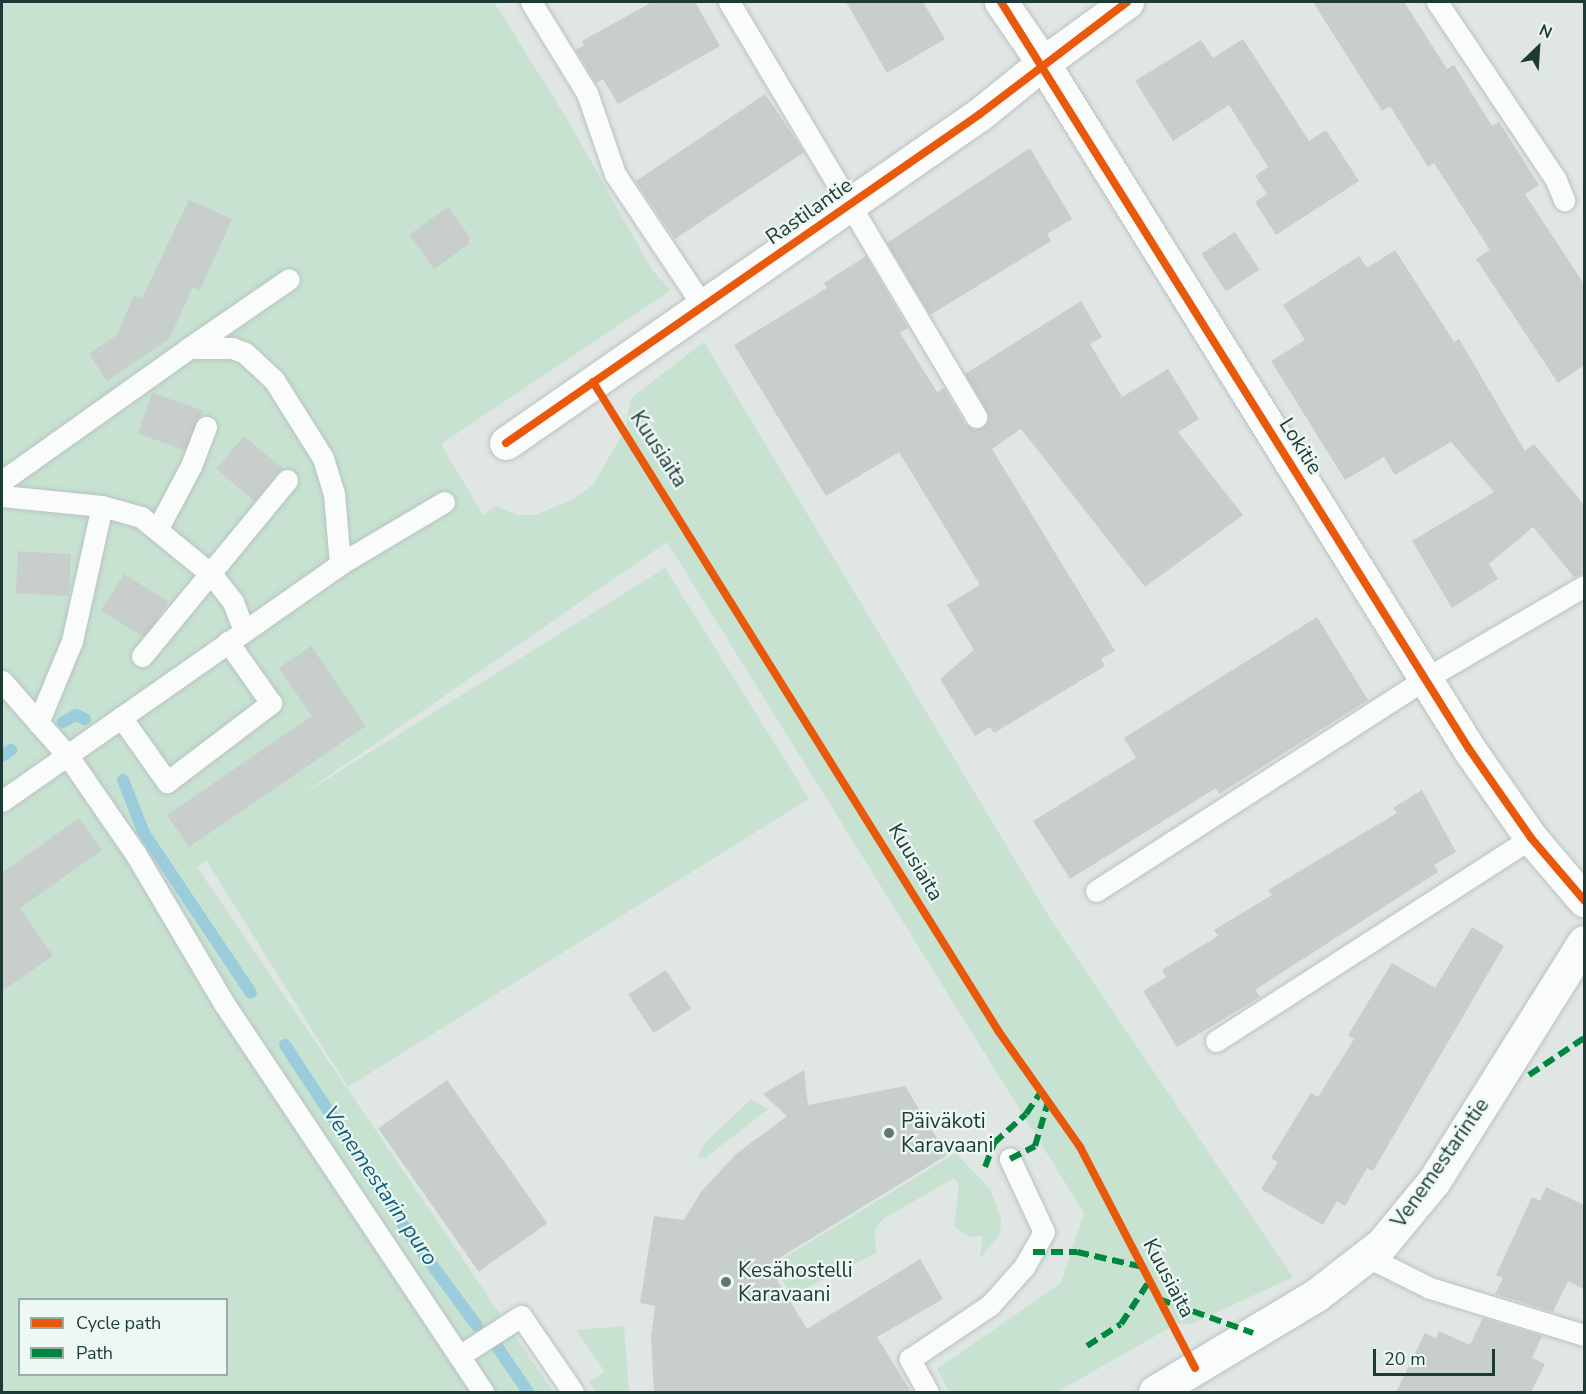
<!DOCTYPE html>
<meta charset="utf-8">
<style>
body{margin:0}
#map{position:relative;width:1586px;height:1394px;overflow:hidden;background:#e0e6e4;font-family:"Nunito Sans",sans-serif}
div>[style]{position:absolute}
.green>*{inset:0;background:#c7e2d1;transform-origin:0 0}
.stream>*{height:12px;margin:-6px;padding:0 6px;transform-origin:6px;border-radius:6px;background:#9bccdb}
.building>*{inset:0;background:#c7cecb;transform-origin:0 0}
.roads{filter:drop-shadow(0 0 2px #b8c3c1) drop-shadow(0 0 2px #b8c3c1)}
.lane>*{height:21px;margin:-10.5px;padding:0 10.5px;transform-origin:10.5px;border-radius:10.5px;background:#fafbfb}
.street>*{height:33px;margin:-16.5px;padding:0 16.5px;transform-origin:16.5px;border-radius:16.5px;background:#fafbfb}
.secondary>*{height:33px;margin:-16.5px;padding:0 16.5px;transform-origin:16.5px;border-radius:16.5px;background:#fafbfb}
.quiet>*{height:6px;margin-top:-3px;transform-origin:0;background:repeating-linear-gradient(90deg,#00873e 0 12px,transparent 0 18px)}
.cycleway>*{height:8px;margin:-4px;padding:0 4px;transform-origin:4px;border-radius:4px;background:#e8590c}
.dots>*{width:16px;height:16px;translate:-50% -50%;box-sizing:border-box;border:3px solid #edf7f3;border-radius:50%}
span{translate:-50% -50%;white-space:nowrap;text-align:center;line-height:1.15;-webkit-text-stroke:4.5px #edf7f3;paint-order:stroke}
.street-label{font-size:21px;color:#1d3b36}
.poi-label{font-size:21px;color:#1d3b36}
.left{translate:0 -50%;text-align:left}
.water-label{font-size:22px;color:#12617c;font-style:italic}
.frame{position:absolute;inset:0;border:3px solid #1d3b36;pointer-events:none}
.legend{position:absolute;left:18px;top:1298px;width:210px;height:78px;box-sizing:border-box;background:#edf7f3;border:2px solid #9aaca7;margin:0;padding:8px 10px;list-style:none;font-size:18px;color:#1d3b36}
.legend li{display:flex;align-items:center;gap:12px;height:30px}
.legend b{width:30px;border:2px solid #9aaca7}
.north{position:absolute;left:1508px;top:18px;width:60px;height:60px;-webkit-text-stroke:4px #edf7f3;paint-order:stroke;rotate:25deg;font-size:16px;font-weight:700;line-height:24px;text-align:center;color:#1d3b36}
.north::after{content:'';display:block;margin:auto;width:21px;height:27px;background:#1d3b36;clip-path:polygon(50% 0,100% 100%,50% 72%,0 100%)}
.scale{position:absolute;left:1373px;top:1349px;width:122px;height:27px;box-sizing:border-box;border:3px solid #1d3b36;border-top:0;padding-left:8px;font-size:18px;line-height:21px;white-space:nowrap;color:#1d3b36;-webkit-text-stroke:4px #edf7f3;paint-order:stroke}
</style>
<div id="map">
<div class="green">
<div style="clip-path:polygon(evenodd,2px 2px,494px 2px,569px 122px,652px 270px,671px 290px,441px 444px,483px 515px,496px 506px,517px 515px,534px 515px,572px 500px,594px 484px,625px 429px,631px 398px,704px 342px,1053px 923px,1293px 1277px,1191px 1324px,1178px 1323px,1057px 1392px,949px 1392px,937px 1369px,1061px 1283px,1084px 1213px,667px 542px,197px 867px,553px 1392px,2px 1392px,2px 2px,20px 1300px,226px 1300px,226px 1374px,20px 1374px,20px 1300px)"></div>
<div style="left:665px;top:568px;width:272px;height:544px;rotate:58deg"></div>
<div style="clip-path:polygon(751px 1099px,768px 1109px,704px 1159px,698px 1157px,704px 1144px)"></div>
<div style="clip-path:polygon(956px 1153px,990px 1189px,1001px 1218px,1000px 1234px,980px 1258px,983px 1236px,970px 1237px,954px 1226px,959px 1184px,954px 1178px,883px 1219px,875px 1230px,876px 1253px,792px 1295px,772px 1265px)"></div>
<div style="clip-path:polygon(624px 1326px,629px 1392px,596px 1392px,589px 1382px,605px 1372px,576px 1330px)"></div>
</div>
<div class="stream">
<div style="left:63px;top:722px;width:15px;rotate:-28deg"></div>
<div style="left:76px;top:715px;width:10px;rotate:24deg"></div>
<div style="left:2px;top:756px;width:11px;rotate:-34deg"></div>
<div style="left:123px;top:780px;width:57px;rotate:68.4deg"></div>
<div style="left:144px;top:833px;width:192px;rotate:56.2deg"></div>
<div style="left:285px;top:1045px;width:227px;rotate:56.7deg"></div>
<div style="left:410px;top:1235px;width:113px;rotate:53.6deg"></div>
<div style="left:498px;top:1348px;width:53px;rotate:55.7deg"></div>
</div>
<div class="building">
<div style="clip-path:polygon(652px 2px,695px 2px,720px 46px,618px 104px,603px 79px,596px 83px,576px 50px,584px 45px,582px 41px)"></div>
<div style="clip-path:polygon(846px 2px,923px 2px,945px 39px,887px 73px)"></div>
<div style="clip-path:polygon(1313px 2px,1404px 2px,1447px 69px,1454px 65px,1492px 126px,1499px 122px,1539px 185px,1525px 194px,1584px 284px,1584px 365px,1558px 383px,1476px 259px,1490px 250px,1434px 163px,1428px 167px,1390px 106px,1382px 111px)"></div>
<div style="clip-path:polygon(1243px 39px,1309px 141px,1326px 130px,1359px 181px,1276px 235px,1255px 202px,1267px 194px,1255px 176px,1268px 167px,1229px 105px,1173px 141px,1135px 81px,1201px 40px,1213px 58px)"></div>
<div style="left:765px;top:94px;width:70px;height:156px;rotate:56deg"></div>
<div style="clip-path:polygon(1030px 148px,1072px 219px,1047px 234px,1051px 241px,930px 315px,887px 243px)"></div>
<div style="clip-path:polygon(189px 200px,232px 219px,200px 290px,193px 287px,169px 339px,107px 381px,89px 354px,117px 335px,134px 295px,142px 298px)"></div>
<div style="clip-path:polygon(448px 207px,469px 236px,469px 244px,434px 269px,409px 235px)"></div>
<div style="left:1235px;top:232px;width:45px;height:40px;rotate:57deg"></div>
<div style="clip-path:polygon(1395px 250px,1454px 342px,1459px 339px,1525px 451px,1534px 444px,1584px 505px,1584px 573px,1574px 577px,1533px 527px,1489px 564px,1498px 579px,1452px 608px,1412px 541px,1494px 492px,1451px 442px,1395px 475px,1384px 457px,1345px 480px,1271px 361px,1305px 340px,1283px 305px,1359px 256px,1367px 268px)"></div>
<div style="clip-path:polygon(866px 256px,908px 328px,900px 333px,937px 392px,944px 388px,965px 424px,976px 430px,987px 424px,989px 416px,965px 374px,1081px 301px,1102px 337px,1090px 344px,1122px 397px,1168px 369px,1199px 419px,1178px 432px,1243px 515px,1145px 587px,1021px 429px,992px 449px,1115px 651px,1101px 659px,1105px 666px,994px 733px,990px 727px,975px 736px,940px 679px,974px 650px,947px 605px,980px 585px,899px 452px,826px 496px,734px 345px,827px 288px,824px 283px)"></div>
<div style="left:152px;top:393px;width:53px;height:43px;rotate:19deg"></div>
<div style="left:244px;top:436px;width:50px;height:43px;rotate:40deg"></div>
<div style="left:71px;top:554px;width:42px;height:53px;rotate:93deg"></div>
<div style="left:124px;top:574px;width:52px;height:43px;rotate:32deg"></div>
<div style="clip-path:polygon(1317px 617px,1368px 700px,1219px 794px,1216px 788px,1070px 879px,1033px 821px,1136px 758px,1124px 738px)"></div>
<div style="clip-path:polygon(311px 646px,366px 726px,189px 847px,167px 815px,312px 716px,279px 668px)"></div>
<div style="clip-path:polygon(1422px 790px,1456px 852px,1434px 865px,1438px 872px,1255px 990px,1260px 997px,1177px 1047px,1143px 991px,1166px 977px,1162px 970px,1218px 936px,1214px 930px,1272px 895px,1268px 890px,1397px 813px,1393px 808px)"></div>
<div style="clip-path:polygon(79px 818px,102px 850px,20px 908px,53px 956px,2px 991px,2px 873px)"></div>
<div style="clip-path:polygon(1472px 927px,1504px 946px,1373px 1171px,1367px 1168px,1345px 1206px,1337px 1201px,1323px 1225px,1261px 1189px,1278px 1162px,1271px 1158px,1311px 1093px,1318px 1097px,1354px 1039px,1348px 1035px,1392px 963px,1435px 988px)"></div>
<div style="left:666px;top:970px;width:46px;height:45px;rotate:57deg"></div>
<div style="clip-path:polygon(804px 1070px,808px 1105px,905px 1086px,947px 1155px,768px 1265px,807px 1329px,920px 1259px,943px 1299px,877px 1337px,911px 1392px,654px 1392px,651px 1336px,655px 1306px,640px 1303px,654px 1216px,684px 1220px,701px 1192px,736px 1154px,787px 1116px,763px 1094px)"></div>
<div style="left:447px;top:1080px;width:175px;height:84px;rotate:55deg"></div>
<div style="clip-path:polygon(1546px 1187px,1584px 1205px,1584px 1289px,1568px 1281px,1553px 1312px,1495px 1294px,1503px 1278px,1496px 1275px,1532px 1197px,1540px 1201px)"></div>
<div style="clip-path:polygon(1483px 1318px,1542px 1336px,1532px 1358px,1545px 1364px,1531px 1392px,1396px 1392px,1425px 1333px,1436px 1338px,1439px 1331px,1470px 1345px)"></div>
</div>
<div class="roads">
<div class="lane">
<div style="left:531px;top:2px;width:107px;rotate:58.4deg"></div>
<div style="left:587px;top:93px;width:86px;rotate:70.9deg"></div>
<div style="left:615px;top:174px;width:159px;rotate:56.3deg"></div>
<div style="left:729px;top:2px;width:483px;rotate:59.2deg"></div>
<div style="left:1437px;top:2px;width:214px;rotate:56.2deg"></div>
<div style="left:1556px;top:180px;width:22px;rotate:68deg"></div>
<div style="left:189px;top:348px;width:121px;rotate:-34.6deg"></div>
<div style="left:2px;top:481px;width:229px;rotate:-35.4deg"></div>
<div style="left:189px;top:348px;width:43px"></div>
<div style="left:232px;top:348px;width:14px;rotate:21deg"></div>
<div style="left:245px;top:353px;width:40px;rotate:43deg"></div>
<div style="left:274px;top:380px;width:92px;rotate:57.9deg"></div>
<div style="left:323px;top:458px;width:37px;rotate:73deg"></div>
<div style="left:334px;top:493px;width:71px;rotate:85.2deg"></div>
<div style="left:2px;top:496px;width:100px;rotate:5.7deg"></div>
<div style="left:102px;top:506px;width:41px;rotate:15.8deg"></div>
<div style="left:141px;top:517px;width:92px;rotate:39.2deg"></div>
<div style="left:212px;top:575px;width:34px;rotate:52deg"></div>
<div style="left:233px;top:602px;width:31px;rotate:69deg"></div>
<div style="left:158px;top:528px;width:70px;rotate:-62deg"></div>
<div style="left:191px;top:466px;width:42px;rotate:-69deg"></div>
<div style="left:142px;top:656px;width:228px;rotate:-50.5deg"></div>
<div style="left:2px;top:681px;width:100px;rotate:48.7deg"></div>
<div style="left:68px;top:756px;width:118px;rotate:55.4deg"></div>
<div style="left:135px;top:853px;width:173px;rotate:59.4deg"></div>
<div style="left:223px;top:1002px;width:469px;rotate:56.3deg"></div>
<div style="left:121px;top:717px;width:80px;rotate:54.7deg"></div>
<div style="left:167px;top:782px;width:131px;rotate:-37.2deg"></div>
<div style="left:271px;top:703px;width:75px;rotate:-125.2deg"></div>
<div style="left:38px;top:723px;width:89px;rotate:-67.5deg"></div>
<div style="left:72px;top:641px;width:138px;rotate:-77.5deg"></div>
<div style="left:2px;top:801px;width:413px;rotate:-35deg"></div>
<div style="left:340px;top:564px;width:121px;rotate:-30.8deg"></div>
<div style="left:1096px;top:891px;width:391px;rotate:-32.8deg"></div>
<div style="left:1425px;top:679px;width:184px;rotate:-30.3deg"></div>
<div style="left:1216px;top:1041px;width:375px;rotate:-32.8deg"></div>
<div style="left:1368px;top:1257px;width:69px;rotate:26.6deg"></div>
<div style="left:1430px;top:1288px;width:161px;rotate:17deg"></div>
<div style="left:459px;top:1356px;width:74px;rotate:-32.8deg"></div>
<div style="left:521px;top:1316px;width:92px;rotate:55.6deg"></div>
<div style="left:928px;top:1392px;width:38px;rotate:-119deg"></div>
<div style="left:910px;top:1359px;width:97px;rotate:-34deg"></div>
<div style="left:990px;top:1305px;width:51px;rotate:-48.2deg"></div>
<div style="left:1024px;top:1267px;width:40px;rotate:-60.3deg"></div>
<div style="left:1044px;top:1232px;width:81px;rotate:-115deg"></div>
</div>
<div class="street">
<div style="left:506px;top:443px;width:577px;rotate:-34.76deg"></div>
<div style="left:980px;top:114px;width:81px;rotate:-39deg"></div>
<div style="left:1043px;top:63px;width:74px;rotate:-124.5deg"></div>
<div style="left:1155px;top:1392px;width:187px;rotate:-31deg"></div>
<div style="left:1315px;top:1296px;width:85px;rotate:-37.8deg"></div>
<div style="left:1382px;top:1244px;width:82px;rotate:-50.5deg"></div>
<div style="left:1434px;top:1181px;width:282px;rotate:-57.9deg"></div>
</div>
<div class="secondary">
<div style="left:1127px;top:2px;width:104px;rotate:144deg"></div>
<div style="left:1043px;top:63px;width:808px;rotate:58.16deg"></div>
<div style="left:1469px;top:749px;width:108px;rotate:55.1deg"></div>
<div style="left:1531px;top:838px;width:82px;rotate:49.5deg"></div>
</div>
</div>
<div class="quiet">
<div style="left:1529px;top:1075px;width:66px;rotate:-33.9deg"></div>
<div style="left:1010px;top:1159px;width:28px;rotate:-27deg"></div>
<div style="left:1035px;top:1146px;width:46px;rotate:-73.5deg"></div>
<div style="left:985px;top:1167px;width:26px;rotate:-69deg"></div>
<div style="left:994px;top:1143px;width:43px;rotate:-42.2deg"></div>
<div style="left:1026px;top:1114px;width:27px;rotate:-56deg"></div>
<div style="left:1033px;top:1252px;width:44px"></div>
<div style="left:1077px;top:1252px;width:68px;rotate:12.8deg"></div>
<div style="left:1159px;top:1299px;width:100px;rotate:19.9deg"></div>
<div style="left:1087px;top:1346px;width:40px;rotate:-32.9deg"></div>
<div style="left:1121px;top:1324px;width:53px;rotate:-56.6deg"></div>
</div>
<div class="cycleway">
<div style="left:1001px;top:2px;width:881px;rotate:57.93deg"></div>
<div style="left:1469px;top:749px;width:108px;rotate:55.1deg"></div>
<div style="left:1531px;top:838px;width:82px;rotate:49.5deg"></div>
<div style="left:593px;top:382px;width:766px;rotate:58.01deg"></div>
<div style="left:999px;top:1032px;width:141px;rotate:54.8deg"></div>
<div style="left:1080px;top:1147px;width:249px;rotate:62.5deg"></div>
<div style="left:506px;top:443px;width:577px;rotate:-34.76deg"></div>
<div style="left:980px;top:114px;width:185px;rotate:-37.3deg"></div>
</div>
<div class="dots">
<div style="left:889px;top:1133px;background:#617773"></div>
<div style="left:726px;top:1282px;background:#617773"></div>
</div>
<div class="street-label">
<span style="left:809px;top:211px;rotate:-35deg">Rastilantie</span>
<span style="left:1301px;top:446px;rotate:58deg">Lokitie</span>
<span style="left:659px;top:449px;rotate:57deg">Kuusiaita</span>
<span style="left:916px;top:862px;rotate:59deg">Kuusiaita</span>
<span style="left:1440px;top:1163px;rotate:-55deg">Venemestarintie</span>
<span style="left:1169px;top:1278px;rotate:62deg">Kuusiaita</span>
</div>
<div class="poi-label">
<span class="left" style="left:901px;top:1133px">Päiväkoti<br>Karavaani</span>
<span class="left" style="left:738px;top:1282px">Kesähostelli<br>Karavaani</span>
</div>
<div class="water-label">
<span style="left:380px;top:1186px;rotate:56deg">Venemestarin puro</span>
</div>
<div class="frame"></div>
<ul class="legend">
<li><b style="height:8px;background:#e8590c"></b>Cycle path</li>
<li><b style="height:8px;background:#00873e"></b>Path</li>
</ul>
<div class="north">N</div>
<div class="scale">20 m</div>
</div>
